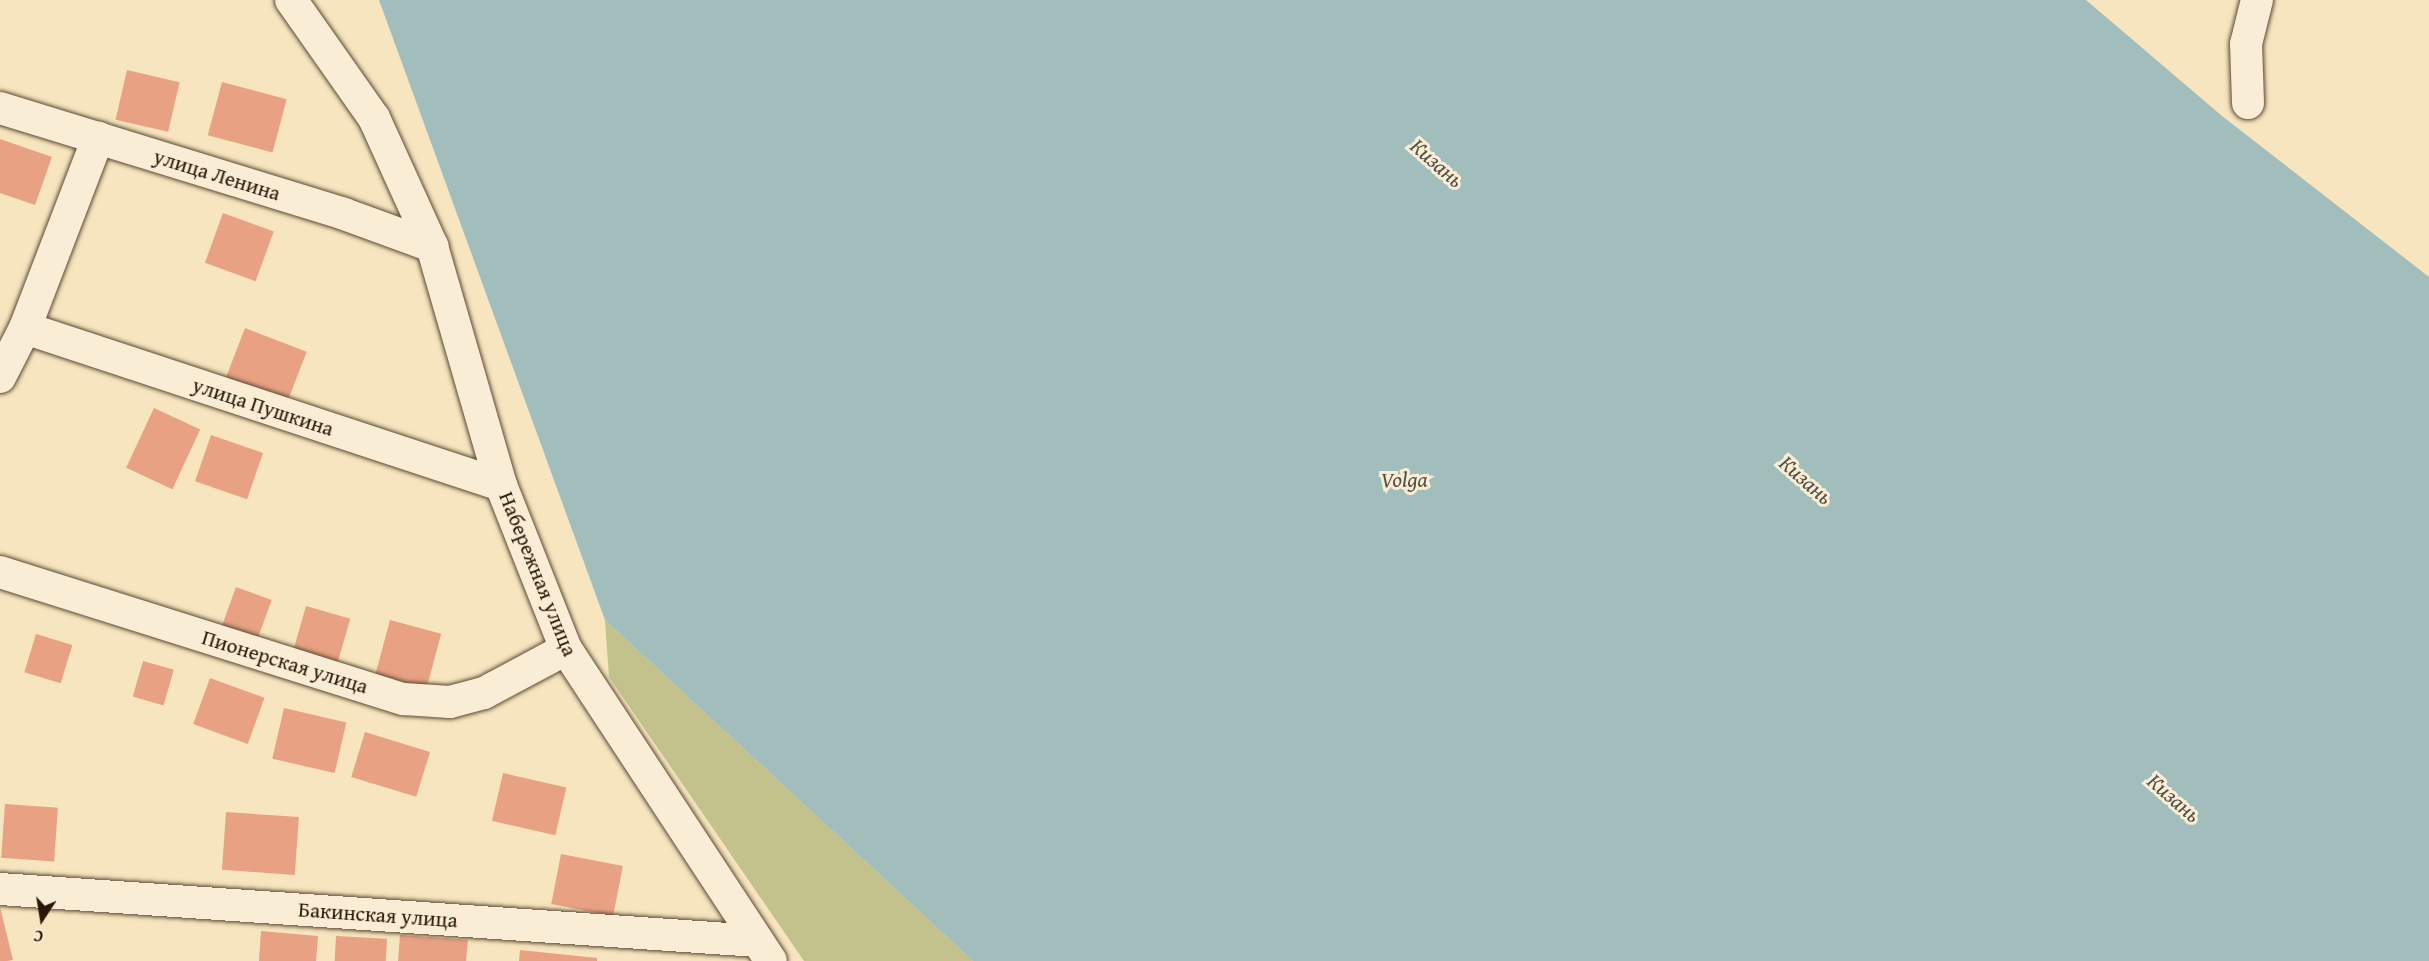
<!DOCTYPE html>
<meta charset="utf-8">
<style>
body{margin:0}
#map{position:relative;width:2429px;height:961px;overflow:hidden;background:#f6e5be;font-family:"Gentium Book Plus",serif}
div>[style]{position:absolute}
.green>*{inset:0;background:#c3c28c}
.water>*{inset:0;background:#a1bdbc}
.building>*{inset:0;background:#e8a183;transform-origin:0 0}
.roads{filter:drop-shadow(0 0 2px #5d4934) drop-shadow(0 0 2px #5d4934)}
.minor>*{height:32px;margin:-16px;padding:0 16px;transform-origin:16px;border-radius:16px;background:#f9eed5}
span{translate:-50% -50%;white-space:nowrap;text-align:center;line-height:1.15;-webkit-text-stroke:6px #f9eed5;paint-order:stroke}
.street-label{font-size:21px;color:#2a1506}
.water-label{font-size:22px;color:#545046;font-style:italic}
.north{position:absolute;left:12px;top:889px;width:60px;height:60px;-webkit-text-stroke:4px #f9eed5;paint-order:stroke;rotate:192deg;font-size:16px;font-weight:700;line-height:24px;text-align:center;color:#2a1506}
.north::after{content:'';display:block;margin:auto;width:21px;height:27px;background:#2a1506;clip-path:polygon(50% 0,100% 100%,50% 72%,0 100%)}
</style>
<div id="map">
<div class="green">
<div style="clip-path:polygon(605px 620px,973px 961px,804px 961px,609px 677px)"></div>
</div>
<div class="water">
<div style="clip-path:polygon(379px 0,2086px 0,2222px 116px,2429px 277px,2429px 961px,973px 961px,605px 620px)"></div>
</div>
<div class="building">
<div style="left:127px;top:70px;width:54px;height:51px;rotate:13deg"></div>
<div style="left:222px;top:82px;width:67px;height:55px;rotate:15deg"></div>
<div style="clip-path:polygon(0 139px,52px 157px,35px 205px,0 193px)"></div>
<div style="left:223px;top:213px;width:54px;height:53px;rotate:20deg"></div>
<div style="left:245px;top:328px;width:66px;height:53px;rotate:21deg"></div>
<div style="left:154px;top:408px;width:51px;height:66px;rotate:25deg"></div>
<div style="left:211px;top:435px;width:55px;height:49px;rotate:19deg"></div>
<div style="left:236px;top:587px;width:38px;height:51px;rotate:20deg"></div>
<div style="left:306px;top:606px;width:46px;height:47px;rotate:16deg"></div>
<div style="left:390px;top:620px;width:53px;height:57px;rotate:15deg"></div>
<div style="left:36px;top:634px;width:38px;height:40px;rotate:17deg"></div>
<div style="left:143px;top:661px;width:32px;height:37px;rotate:16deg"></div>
<div style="left:210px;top:678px;width:58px;height:49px;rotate:20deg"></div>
<div style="left:284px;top:708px;width:64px;height:52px;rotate:13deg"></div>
<div style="left:365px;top:732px;width:68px;height:47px;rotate:17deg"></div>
<div style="left:503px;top:773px;width:65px;height:49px;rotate:13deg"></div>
<div style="left:5px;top:804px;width:53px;height:54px;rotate:4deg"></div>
<div style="left:226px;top:812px;width:73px;height:58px;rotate:4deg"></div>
<div style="left:561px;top:854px;width:63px;height:51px;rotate:11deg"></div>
<div style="clip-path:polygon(0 907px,13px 960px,7px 961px,0 961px)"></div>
<div style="clip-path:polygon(261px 931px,318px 936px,316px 961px,259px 961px)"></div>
<div style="clip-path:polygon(400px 935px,468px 940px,466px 961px,398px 961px)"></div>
<div style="left:336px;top:936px;width:51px;height:25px;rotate:3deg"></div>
<div style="clip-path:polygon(520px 950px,597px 958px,597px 961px,519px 961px)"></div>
</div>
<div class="roads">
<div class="minor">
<div style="left:291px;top:0;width:144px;rotate:54.9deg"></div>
<div style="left:374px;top:118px;width:141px;rotate:65.6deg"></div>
<div style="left:432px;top:246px;width:249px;rotate:73.9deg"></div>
<div style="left:501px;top:485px;width:176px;rotate:68.4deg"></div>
<div style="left:566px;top:649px;width:373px;rotate:56.7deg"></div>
<div style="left:2248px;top:103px;width:59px;rotate:-91.9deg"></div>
<div style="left:2246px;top:44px;width:45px;rotate:-76deg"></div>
<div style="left:0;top:108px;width:360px;rotate:17.1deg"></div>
<div style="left:344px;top:214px;width:94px;rotate:20deg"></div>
<div style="left:25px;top:328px;width:501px;rotate:18.25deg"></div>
<div style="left:0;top:377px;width:55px;rotate:-63deg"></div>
<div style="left:25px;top:328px;width:204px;rotate:-69deg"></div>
<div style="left:0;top:572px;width:423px;rotate:17.5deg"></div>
<div style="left:404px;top:699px;width:46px;rotate:3.7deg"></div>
<div style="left:450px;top:702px;width:35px;rotate:-15deg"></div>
<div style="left:484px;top:693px;width:93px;rotate:-28.2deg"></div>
<div style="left:0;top:889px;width:759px;rotate:3.93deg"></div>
</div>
</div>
<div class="street-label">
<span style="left:217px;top:175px;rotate:17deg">улица Ленина</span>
<span style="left:263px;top:407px;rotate:18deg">улица Пушкина</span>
<span style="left:538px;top:574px;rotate:68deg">Набережная улица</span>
<span style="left:285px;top:662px;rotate:17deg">Пионерская улица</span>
<span style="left:378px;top:915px;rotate:4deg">Бакинская улица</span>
</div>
<div class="water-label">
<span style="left:1437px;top:163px;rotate:41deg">Кизань</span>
<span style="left:1404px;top:480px">Volga</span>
<span style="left:1806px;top:480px;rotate:41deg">Кизань</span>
<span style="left:2174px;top:798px;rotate:41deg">Кизань</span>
</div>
<div class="north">С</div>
</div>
